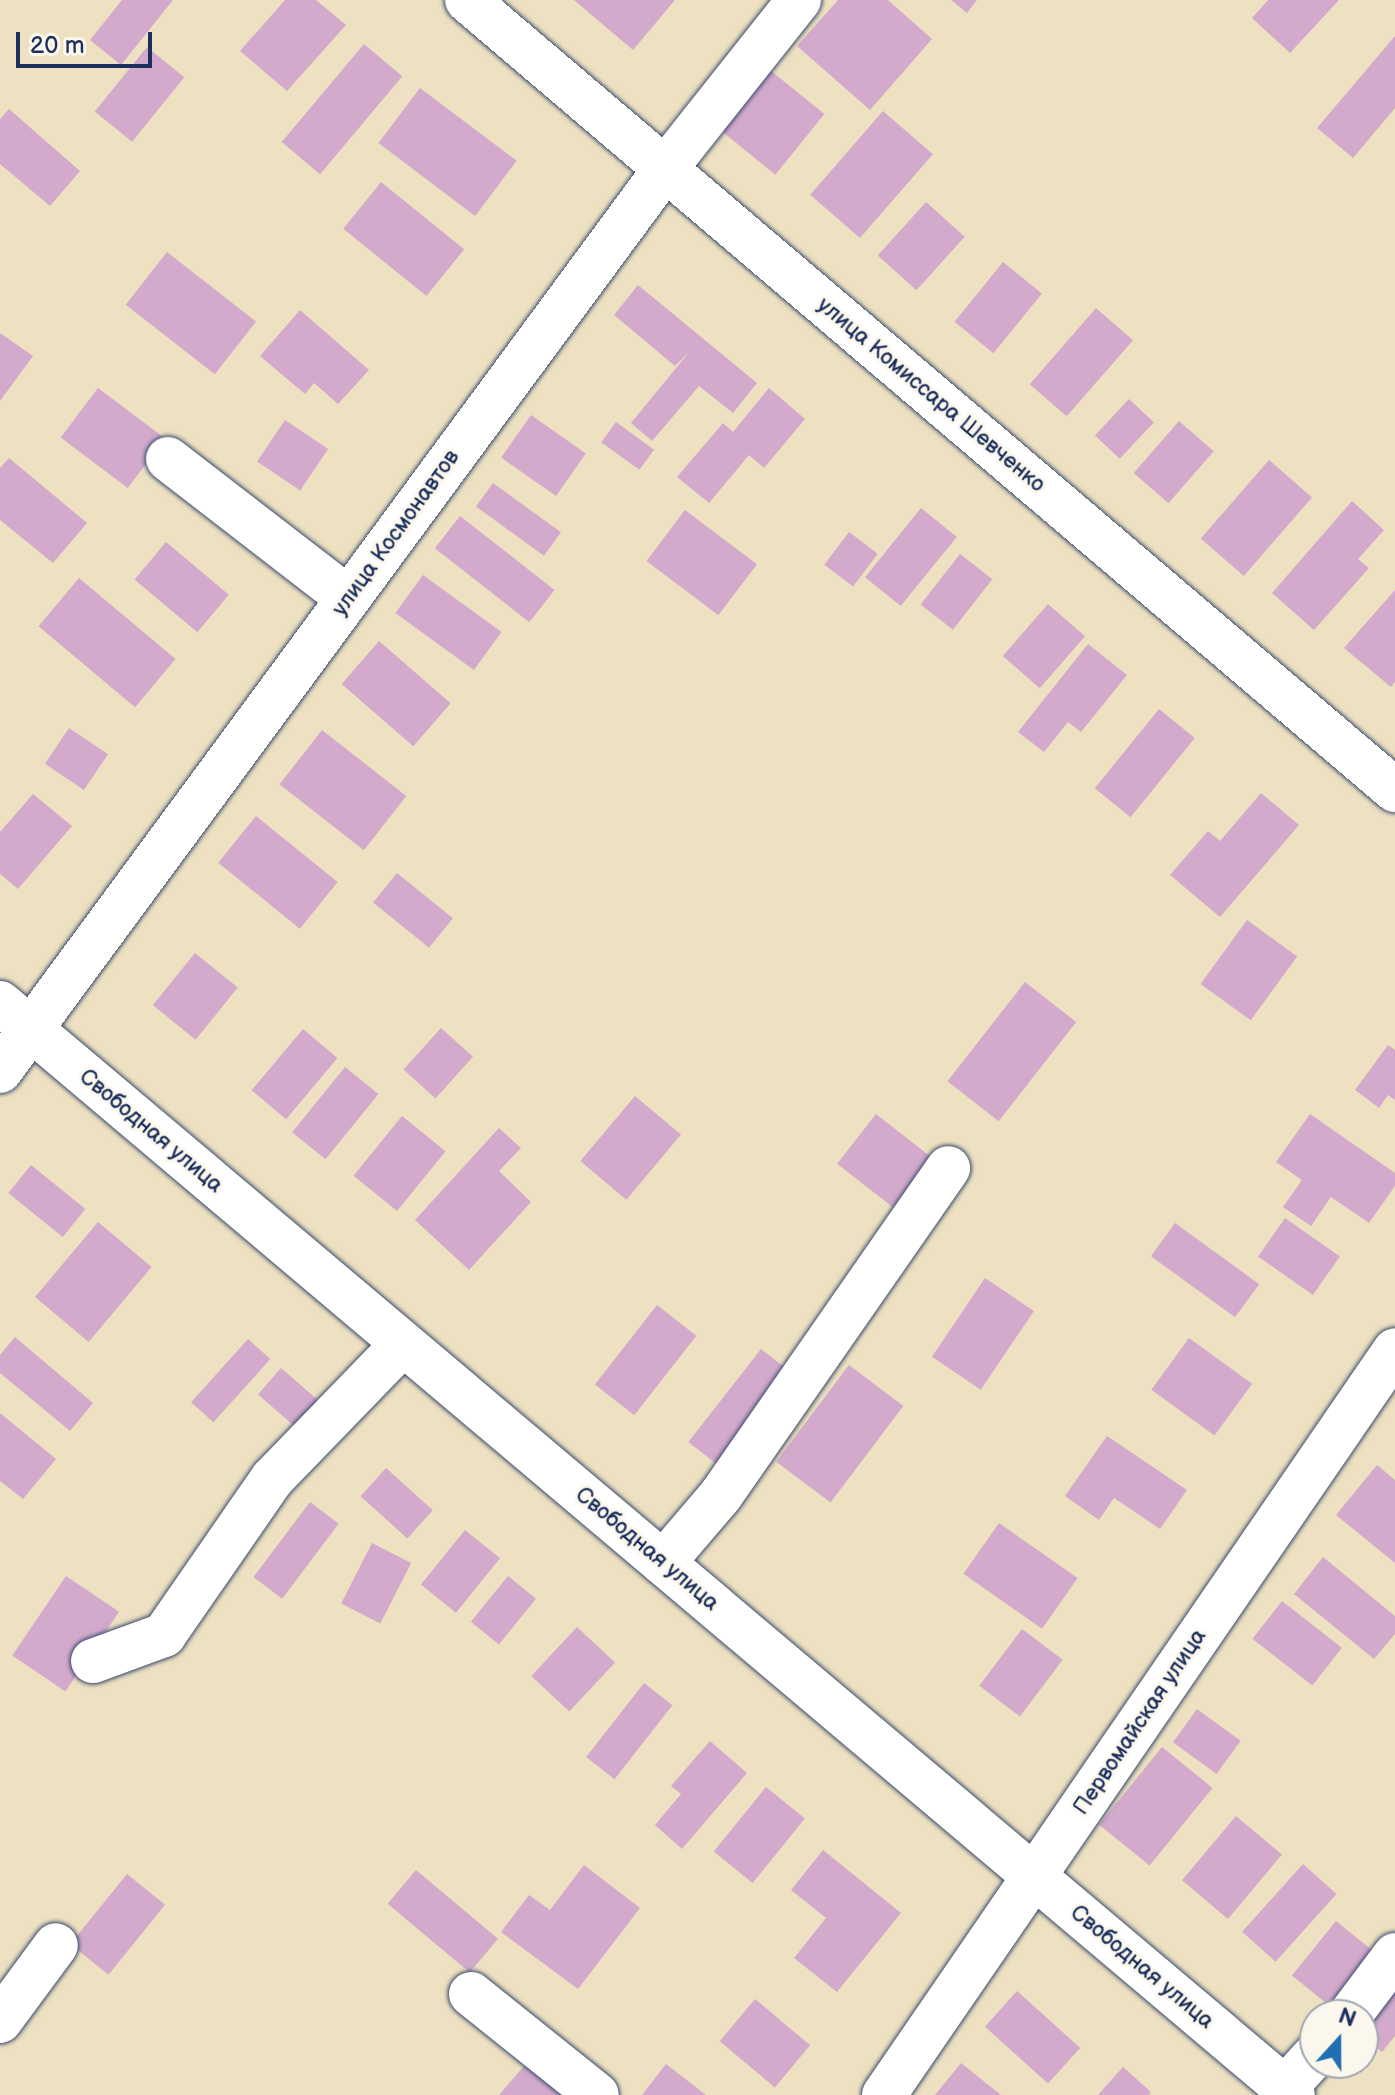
<!DOCTYPE html>
<meta charset="utf-8">
<style>
body{margin:0}
#map{position:relative;width:1395px;height:2095px;overflow:hidden;background:#ede1c1;font-family:"Balsamiq Sans",sans-serif}
div>[style]{position:absolute}
.building>*{inset:0;background:#d3aacc;transform-origin:0 0}
.roads{filter:drop-shadow(0 0 2px #3a4a6d) drop-shadow(0 0 2px #3a4a6d)}
.minor>*{height:44px;margin:-22px;padding:0 22px;transform-origin:22px;border-radius:22px;background:#fff}
span{translate:-50% -50%;white-space:nowrap;text-align:center;line-height:1.15;-webkit-text-stroke:6px #fbf7ec;paint-order:stroke}
.street-label{font-size:22px;color:#1b2f5e}
.north{position:absolute;left:1299px;top:1999px;width:80px;height:80px;box-sizing:border-box;background:#fbf7ec;border:2px solid #a1a7b3;border-radius:50%;rotate:21deg;font-size:22px;font-weight:700;line-height:32px;text-align:center;color:#1b2f5e}
.north::after{content:'';display:block;margin:auto;width:28px;height:36px;background:#1f6fb2;clip-path:polygon(50% 0,100% 100%,50% 72%,0 100%)}
.scale{position:absolute;left:16px;top:32px;width:136px;height:36px;box-sizing:border-box;border:4px solid #1b2f5e;border-top:0;padding-left:10px;font-size:24px;line-height:28px;white-space:nowrap;color:#1b2f5e;-webkit-text-stroke:6px #fbf7ec;paint-order:stroke}
</style>
<div id="map">
<div class="building">
<div style="clip-path:polygon(122px 0,173px 0,121px 65px,90px 40px)"></div>
<div style="clip-path:polygon(285px 0,316px 0,346px 25px,287px 91px,240px 51px)"></div>
<div style="clip-path:polygon(574px 0,675px 0,633px 50px)"></div>
<div style="clip-path:polygon(838px 0,888px 0,932px 39px,870px 110px,797px 46px)"></div>
<div style="clip-path:polygon(951px 0,977px 0,967px 13px)"></div>
<div style="clip-path:polygon(1268px 0,1339px 0,1290px 53px,1252px 18px)"></div>
<div style="clip-path:polygon(1395px 36px,1395px 108px,1353px 158px,1317px 128px)"></div>
<div style="left:364px;top:44px;width:50px;height:128px;rotate:40deg"></div>
<div style="left:147px;top:47px;width:48px;height:83px;rotate:39deg"></div>
<div style="left:770px;top:70px;width:70px;height:78px;rotate:39deg"></div>
<div style="left:420px;top:88px;width:121px;height:69px;rotate:37deg"></div>
<div style="clip-path:polygon(9px 109px,80px 171px,50px 206px,0 164px,0 119px)"></div>
<div style="left:883px;top:111px;width:66px;height:111px;rotate:41deg"></div>
<div style="left:381px;top:182px;width:107px;height:60px;rotate:39deg"></div>
<div style="left:926px;top:202px;width:52px;height:72px;rotate:42deg"></div>
<div style="left:167px;top:252px;width:113px;height:67px;rotate:38deg"></div>
<div style="left:1003px;top:262px;width:50px;height:77px;rotate:39deg"></div>
<div style="clip-path:polygon(638px 285px,757px 383px,733px 413px,699px 386px,652px 441px,631px 423px,690px 351px,675px 366px,614px 315px)"></div>
<div style="left:1096px;top:308px;width:49px;height:101px;rotate:41deg"></div>
<div style="clip-path:polygon(300px 310px,369px 370px,338px 404px,314px 383px,305px 394px,260px 356px)"></div>
<div style="clip-path:polygon(0 333px,33px 356px,0 401px)"></div>
<div style="left:98px;top:388px;width:84px;height:62px;rotate:37deg"></div>
<div style="clip-path:polygon(769px 388px,805px 419px,764px 468px,749px 455px,709px 503px,677px 477px,723px 423px,733px 432px)"></div>
<div style="left:1129px;top:399px;width:34px;height:50px;rotate:43deg"></div>
<div style="left:531px;top:415px;width:67px;height:52px;rotate:35deg"></div>
<div style="left:285px;top:420px;width:52px;height:50px;rotate:34deg"></div>
<div style="left:1179px;top:421px;width:46px;height:69px;rotate:41deg"></div>
<div style="left:616px;top:422px;width:47px;height:25px;rotate:36deg"></div>
<div style="clip-path:polygon(9px 458px,87px 523px,53px 563px,0 520px,0 468px)"></div>
<div style="left:1269px;top:460px;width:57px;height:104px;rotate:41deg"></div>
<div style="left:493px;top:483px;width:84px;height:29px;rotate:36deg"></div>
<div style="clip-path:polygon(1352px 501px,1384px 530px,1358px 559px,1369px 568px,1314px 630px,1272px 593px)"></div>
<div style="left:921px;top:508px;width:46px;height:89px;rotate:39deg"></div>
<div style="left:685px;top:510px;width:90px;height:64px;rotate:37deg"></div>
<div style="left:460px;top:516px;width:120px;height:41px;rotate:38deg"></div>
<div style="left:849px;top:532px;width:36px;height:41px;rotate:37deg"></div>
<div style="left:166px;top:542px;width:82px;height:49px;rotate:40deg"></div>
<div style="left:960px;top:554px;width:41px;height:64px;rotate:38deg"></div>
<div style="left:423px;top:575px;width:97px;height:47px;rotate:36deg"></div>
<div style="left:79px;top:578px;width:126px;height:63px;rotate:40deg"></div>
<div style="clip-path:polygon(1395px 590px,1395px 682px,1391px 687px,1344px 648px)"></div>
<div style="left:1048px;top:604px;width:49px;height:69px;rotate:41deg"></div>
<div style="left:379px;top:641px;width:95px;height:57px;rotate:41deg"></div>
<div style="clip-path:polygon(1088px 644px,1127px 675px,1081px 732px,1068px 722px,1044px 752px,1018px 732px)"></div>
<div style="left:1159px;top:709px;width:46px;height:102px;rotate:39deg"></div>
<div style="left:69px;top:728px;width:47px;height:43px;rotate:34deg"></div>
<div style="left:322px;top:730px;width:107px;height:69px;rotate:38deg"></div>
<div style="clip-path:polygon(1261px 793px,1299px 825px,1220px 917px,1170px 875px,1208px 831px,1220px 841px)"></div>
<div style="clip-path:polygon(33px 794px,72px 826px,18px 889px,0 874px,0 832px)"></div>
<div style="left:256px;top:816px;width:105px;height:60px;rotate:39deg"></div>
<div style="left:397px;top:873px;width:72px;height:38px;rotate:39deg"></div>
<div style="left:1247px;top:920px;width:62px;height:79px;rotate:36deg"></div>
<div style="left:195px;top:953px;width:55px;height:67px;rotate:39deg"></div>
<div style="left:1025px;top:982px;width:65px;height:126px;rotate:38deg"></div>
<div style="left:441px;top:1028px;width:43px;height:56px;rotate:42deg"></div>
<div style="left:303px;top:1029px;width:45px;height:80px;rotate:40deg"></div>
<div style="clip-path:polygon(1388px 1045px,1395px 1050px,1395px 1100px,1388px 1095px,1379px 1108px,1355px 1090px)"></div>
<div style="left:345px;top:1067px;width:43px;height:84px;rotate:39deg"></div>
<div style="left:635px;top:1096px;width:60px;height:85px;rotate:40deg"></div>
<div style="left:876px;top:1114px;width:78px;height:63px;rotate:38deg"></div>
<div style="clip-path:polygon(1310px 1114px,1395px 1173px,1395px 1186px,1369px 1223px,1331px 1197px,1311px 1226px,1283px 1207px,1302px 1180px,1276px 1162px)"></div>
<div style="left:402px;top:1116px;width:56px;height:77px;rotate:39deg"></div>
<div style="clip-path:polygon(499px 1128px,521px 1148px,499px 1171px,531px 1202px,469px 1270px,415px 1220px)"></div>
<div style="left:31px;top:1165px;width:70px;height:36px;rotate:39deg"></div>
<div style="left:1285px;top:1218px;width:67px;height:47px;rotate:35deg"></div>
<div style="left:98px;top:1222px;width:70px;height:98px;rotate:40deg"></div>
<div style="left:1175px;top:1223px;width:104px;height:41px;rotate:36deg"></div>
<div style="left:985px;top:1278px;width:59px;height:95px;rotate:34deg"></div>
<div style="left:657px;top:1305px;width:50px;height:101px;rotate:38deg"></div>
<div style="clip-path:polygon(15px 1337px,93px 1403px,70px 1431px,0 1373px,0 1355px)"></div>
<div style="left:1189px;top:1338px;width:78px;height:64px;rotate:36deg"></div>
<div style="left:248px;top:1339px;width:30px;height:85px;rotate:42deg"></div>
<div style="left:761px;top:1349px;width:42px;height:118px;rotate:38deg"></div>
<div style="left:849px;top:1365px;width:68px;height:121px;rotate:37deg"></div>
<div style="left:281px;top:1368px;width:69px;height:35px;rotate:41deg"></div>
<div style="clip-path:polygon(0 1413px,56px 1459px,23px 1499px,0 1481px)"></div>
<div style="clip-path:polygon(1107px 1436px,1187px 1490px,1160px 1529px,1114px 1498px,1099px 1520px,1065px 1496px)"></div>
<div style="clip-path:polygon(1377px 1465px,1395px 1480px,1395px 1563px,1336px 1515px)"></div>
<div style="left:386px;top:1468px;width:63px;height:38px;rotate:42deg"></div>
<div style="left:310px;top:1502px;width:36px;height:94px;rotate:37deg"></div>
<div style="left:999px;top:1523px;width:96px;height:62px;rotate:35deg"></div>
<div style="left:465px;top:1530px;width:45px;height:70px;rotate:39deg"></div>
<div style="left:372px;top:1543px;width:44px;height:68px;rotate:27deg"></div>
<div style="clip-path:polygon(1323px 1557px,1395px 1616px,1395px 1634px,1374px 1659px,1294px 1594px)"></div>
<div style="left:66px;top:1576px;width:64px;height:96px;rotate:34deg"></div>
<div style="left:508px;top:1576px;width:36px;height:59px;rotate:39deg"></div>
<div style="left:1282px;top:1601px;width:76px;height:48px;rotate:38deg"></div>
<div style="left:577px;top:1627px;width:52px;height:67px;rotate:43deg"></div>
<div style="left:1022px;top:1629px;width:51px;height:71px;rotate:37deg"></div>
<div style="left:644px;top:1683px;width:36px;height:94px;rotate:38deg"></div>
<div style="left:1197px;top:1709px;width:54px;height:41px;rotate:36deg"></div>
<div style="clip-path:polygon(710px 1741px,747px 1773px,682px 1849px,655px 1825px,681px 1794px,671px 1786px)"></div>
<div style="left:1162px;top:1747px;width:65px;height:100px;rotate:39deg"></div>
<div style="left:766px;top:1787px;width:50px;height:83px;rotate:39deg"></div>
<div style="left:1236px;top:1816px;width:60px;height:84px;rotate:40deg"></div>
<div style="clip-path:polygon(823px 1850px,901px 1913px,837px 1992px,794px 1958px,826px 1918px,791px 1890px)"></div>
<div style="left:1303px;top:1864px;width:45px;height:91px;rotate:42deg"></div>
<div style="clip-path:polygon(584px 1865px,640px 1908px,578px 1989px,501px 1932px,529px 1895px,550px 1910px)"></div>
<div style="left:416px;top:1870px;width:107px;height:44px;rotate:40deg"></div>
<div style="left:127px;top:1874px;width:49px;height:90px;rotate:39deg"></div>
<div style="left:1336px;top:1921px;width:58px;height:70px;rotate:39deg"></div>
<div style="clip-path:polygon(1395px 1976px,1395px 2036px,1382px 2052px,1363px 2037px,1363px 2017px)"></div>
<div style="left:1017px;top:1991px;width:85px;height:48px;rotate:42deg"></div>
<div style="left:755px;top:1999px;width:72px;height:55px;rotate:40deg"></div>
<div style="clip-path:polygon(961px 2063px,1001px 2095px,935px 2095px)"></div>
<div style="clip-path:polygon(666px 2064px,706px 2095px,642px 2095px)"></div>
<div style="clip-path:polygon(525px 2065px,561px 2095px,499px 2095px)"></div>
<div style="clip-path:polygon(1123px 2067px,1151px 2092px,1149px 2095px,1098px 2095px)"></div>
</div>
<div class="roads">
<div class="minor">
<div style="left:467px;top:0;width:1219px;rotate:40.41deg"></div>
<div style="left:168px;top:459px;width:227px;rotate:37.7deg"></div>
<div style="left:0;top:1003px;width:1692px;rotate:40.18deg"></div>
<div style="left:0;top:1071px;width:1121px;rotate:-53.6deg"></div>
<div style="left:665px;top:169px;width:216px;rotate:-51.6deg"></div>
<div style="left:663px;top:1563px;width:89px;rotate:-49.5deg"></div>
<div style="left:721px;top:1495px;width:398px;rotate:-55.2deg"></div>
<div style="left:93px;top:1661px;width:76px;rotate:-20.1deg"></div>
<div style="left:164px;top:1635px;width:190px;rotate:-55.3deg"></div>
<div style="left:272px;top:1479px;width:188px;rotate:-45.9deg"></div>
<div style="left:471px;top:1994px;width:161px;rotate:38.7deg"></div>
<div style="left:1350px;top:2015px;width:75px;rotate:-53.1deg"></div>
<div style="left:0;top:2021px;width:94px;rotate:-53.6deg"></div>
<div style="left:1285px;top:2088px;width:45px;rotate:-47.7deg"></div>
<div style="left:884px;top:2095px;width:903px;rotate:-55.55deg"></div>
</div>
</div>
<div class="street-label">
<span style="left:931px;top:395px;rotate:40deg">улица Комиссара Шевченко</span>
<span style="left:396px;top:533px;rotate:-54deg">улица Космонавтов</span>
<span style="left:151px;top:1131px;rotate:40deg">Свободная улица</span>
<span style="left:647px;top:1549px;rotate:40deg">Свободная улица</span>
<span style="left:1140px;top:1722px;rotate:-56deg">Первомайская улица</span>
<span style="left:1142px;top:1967px;rotate:40deg">Свободная улица</span>
</div>
<div class="north">N</div>
<div class="scale">20 m</div>
</div>
